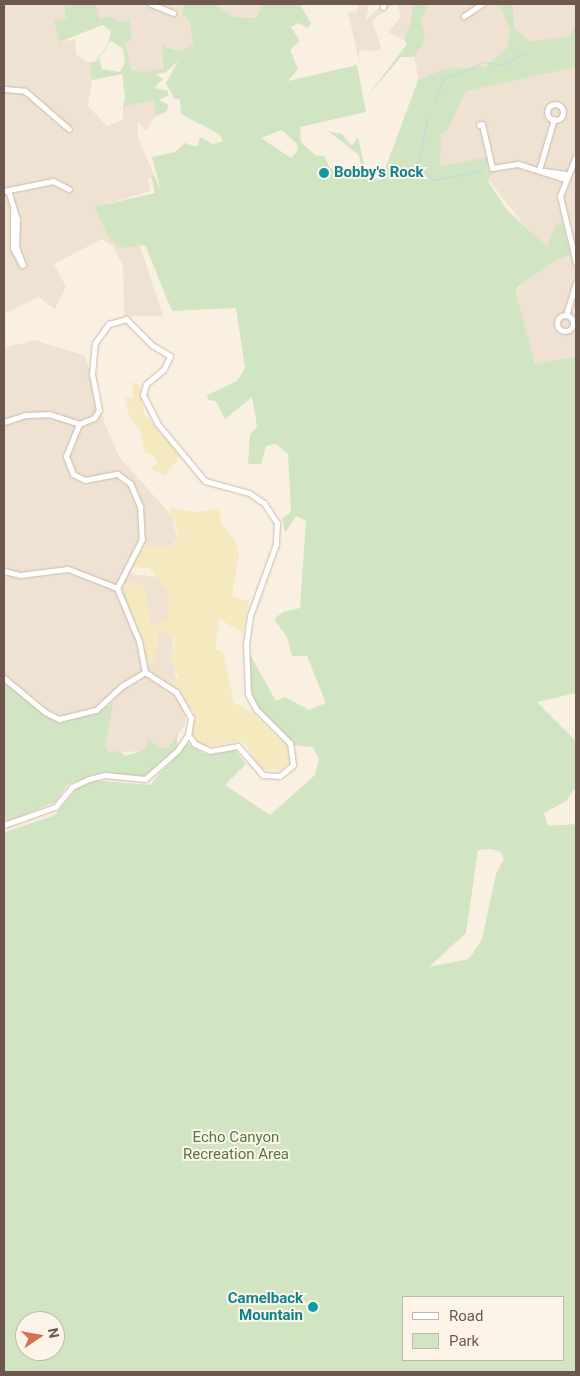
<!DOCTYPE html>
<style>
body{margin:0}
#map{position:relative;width:580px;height:1376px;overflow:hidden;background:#f9f0e2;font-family:Roboto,sans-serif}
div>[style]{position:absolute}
.residential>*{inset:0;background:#f0e2d2}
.green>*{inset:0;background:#d1e5c3}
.sand>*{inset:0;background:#f5e9c0}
.stream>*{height:1px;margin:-0.5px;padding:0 0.5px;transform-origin:0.5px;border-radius:0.5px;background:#b9dbe0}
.roads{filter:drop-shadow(0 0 1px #cbbaad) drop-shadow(0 0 1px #cbbaad)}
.minor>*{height:5px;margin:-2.5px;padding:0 2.5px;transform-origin:2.5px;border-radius:2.5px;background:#fff}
.minor>.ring{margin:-2.5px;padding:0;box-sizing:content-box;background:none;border:5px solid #fff;border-radius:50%}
.dots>*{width:14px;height:14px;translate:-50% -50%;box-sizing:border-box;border:2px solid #fdf4e8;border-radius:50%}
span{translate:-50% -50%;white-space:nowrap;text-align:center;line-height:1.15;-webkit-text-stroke:4px #fdf4e8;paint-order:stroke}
.culture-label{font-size:15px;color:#0d838f;font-weight:700}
.left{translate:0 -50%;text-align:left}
.right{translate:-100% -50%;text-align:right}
.park-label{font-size:15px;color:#577848}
.frame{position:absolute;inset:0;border:5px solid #6e574c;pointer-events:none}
.legend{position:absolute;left:402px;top:1296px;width:162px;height:65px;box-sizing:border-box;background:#fdf4e8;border:1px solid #c4b5aa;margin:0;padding:6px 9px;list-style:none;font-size:15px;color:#6e574c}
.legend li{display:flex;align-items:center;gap:10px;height:25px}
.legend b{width:25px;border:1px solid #c4b5aa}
.north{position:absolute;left:15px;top:1311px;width:50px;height:50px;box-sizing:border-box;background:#fdf4e8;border:1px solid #c4b5aa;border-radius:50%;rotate:78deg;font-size:14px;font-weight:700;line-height:20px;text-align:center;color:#6e574c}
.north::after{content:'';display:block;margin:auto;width:18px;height:22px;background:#d76f54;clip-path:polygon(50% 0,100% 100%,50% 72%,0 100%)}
</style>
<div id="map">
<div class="residential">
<div style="clip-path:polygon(4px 4px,64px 4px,66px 18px,59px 42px,75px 39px,76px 54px,89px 63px,92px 80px,88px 106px,107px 126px,123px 120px,123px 107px,153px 100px,156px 116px,146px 131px,138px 121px,137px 135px,154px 175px,148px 180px,151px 191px,95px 207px,109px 235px,140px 246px,163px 316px,124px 316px,123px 266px,113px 246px,102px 239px,54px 264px,66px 287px,55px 309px,38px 297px,4px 314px,4px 195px,53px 185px,55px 178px,4px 189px)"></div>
<div style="clip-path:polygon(96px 4px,184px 4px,182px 15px,189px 20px,193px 44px,182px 51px,165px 46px,164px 68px,144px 72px,131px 69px,117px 22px,112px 16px,98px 19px)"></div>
<div style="clip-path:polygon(215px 4px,262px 4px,257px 18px,233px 17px)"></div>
<div style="clip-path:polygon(358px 4px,369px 4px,366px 20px,383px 4px,412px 4px,412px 18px,404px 40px,388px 32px,401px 17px,398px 5px,392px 5px,372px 21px,381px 47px,378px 51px,359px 50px,360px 66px,348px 13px,357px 11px)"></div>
<div style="clip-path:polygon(428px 4px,576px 4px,576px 357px,541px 365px,532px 361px,516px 293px,545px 252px,488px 179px,441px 189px,414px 57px,422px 45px,425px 34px,421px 21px)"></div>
<div style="clip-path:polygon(35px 340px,85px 356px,106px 427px,120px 458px,173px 517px,177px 540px,165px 553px,141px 550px,130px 574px,158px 577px,169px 590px,175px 673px,186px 722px,169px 751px,107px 752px,105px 746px,110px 702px,93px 714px,59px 723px,4px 685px,4px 348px)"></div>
</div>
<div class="green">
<div style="clip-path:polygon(evenodd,64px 4px,96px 4px,99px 19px,112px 16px,118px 22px,129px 20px,132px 38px,125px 44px,131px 69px,144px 72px,164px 68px,162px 46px,182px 51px,193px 44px,189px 20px,182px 15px,184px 4px,215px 4px,233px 17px,257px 18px,262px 4px,300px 4px,311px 24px,308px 28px,298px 23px,291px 27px,300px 41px,290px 50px,298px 69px,288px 81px,357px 65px,366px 112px,300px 127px,301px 142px,315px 155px,324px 156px,330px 168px,363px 176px,359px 155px,328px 131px,342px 134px,352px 146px,358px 137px,367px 177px,381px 180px,418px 80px,444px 69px,485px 67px,507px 48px,510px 31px,502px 10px,494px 4px,513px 4px,514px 28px,530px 42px,569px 36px,576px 23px,576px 67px,466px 91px,447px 131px,441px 134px,440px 166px,488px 157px,486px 170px,493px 171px,488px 181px,507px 210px,547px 247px,556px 224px,562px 223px,570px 255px,550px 263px,518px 287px,516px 293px,535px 364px,576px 357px,576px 693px,537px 702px,576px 741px,576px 787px,566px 801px,544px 813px,548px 826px,576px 824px,576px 1372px,4px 1372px,5px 832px,55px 815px,78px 787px,91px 780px,150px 785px,187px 743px,204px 754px,235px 750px,246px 764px,225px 785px,270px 815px,315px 775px,319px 759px,313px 747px,293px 745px,253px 702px,248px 651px,276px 701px,285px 697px,309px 710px,326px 703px,307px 656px,292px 656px,287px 637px,274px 619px,283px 612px,300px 608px,306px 521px,296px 516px,285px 533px,282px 518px,291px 512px,288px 454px,276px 444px,266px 446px,261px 464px,248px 464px,250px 435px,257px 426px,252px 397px,225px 419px,216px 401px,208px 400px,207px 395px,237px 381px,245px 368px,236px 308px,172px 311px,145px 245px,119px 248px,108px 236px,94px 207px,155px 193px,151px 176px,154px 175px,161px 191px,152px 157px,175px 152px,185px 143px,197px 147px,200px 137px,213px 144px,223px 141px,219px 134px,181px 114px,180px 100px,174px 98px,166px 83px,178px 61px,166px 72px,156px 74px,163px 79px,154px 88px,167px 90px,169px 95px,159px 100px,169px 105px,166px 112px,156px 116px,153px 100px,123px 107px,125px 98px,122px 74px,92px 80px,89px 63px,96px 61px,108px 44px,111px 31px,103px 25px,59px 42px,54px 21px,66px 18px,64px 4px,111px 41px,123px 49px,125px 62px,120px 72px,102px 69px,99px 58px,111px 41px,64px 4px,282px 130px,297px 144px,298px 150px,291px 158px,261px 138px,282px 130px,64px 4px,491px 849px,501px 852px,504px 859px,496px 874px,482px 939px,469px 959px,429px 967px,466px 933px,478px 850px,491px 849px,64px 4px,404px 1297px,564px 1297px,564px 1360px,404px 1360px,404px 1297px,64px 4px,25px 1321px,55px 1321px,55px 1351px,25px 1351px,25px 1321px)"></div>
<div style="clip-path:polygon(412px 4px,428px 4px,421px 21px,425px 34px,422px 46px,414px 57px,401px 57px,366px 98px,407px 44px,404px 40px,412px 18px)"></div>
<div style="clip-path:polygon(4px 682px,59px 723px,93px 714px,113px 703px,105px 746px,108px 752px,120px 751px,125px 756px,146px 749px,147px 739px,160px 748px,169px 747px,177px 734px,177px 749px,147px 776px,132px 778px,104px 772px,91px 776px,67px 785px,57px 801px,10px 821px,4px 820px)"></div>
</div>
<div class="sand">
<div style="clip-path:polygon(128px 381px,140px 386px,144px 414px,181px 455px,165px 475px,153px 471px,151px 467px,157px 463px,154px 456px,145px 452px,140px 430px,130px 419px,125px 398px,133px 397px,133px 387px)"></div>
<div style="clip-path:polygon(169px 508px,196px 512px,219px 508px,222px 525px,235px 540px,239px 554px,232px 597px,249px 601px,243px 633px,219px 619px,215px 649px,223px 652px,234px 703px,251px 711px,288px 747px,289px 762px,281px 771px,260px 769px,245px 743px,239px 741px,206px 748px,196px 743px,193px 737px,194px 713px,172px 684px,179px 676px,170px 658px,175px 638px,159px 629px,155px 663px,147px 663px,123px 585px,134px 582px,144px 586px,152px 626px,168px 618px,168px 591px,149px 568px,130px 567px,144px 544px,162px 548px,175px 544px,178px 530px)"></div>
</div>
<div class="stream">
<div style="left:435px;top:100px;width:22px;rotate:-68deg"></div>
<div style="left:443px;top:80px;width:45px;rotate:-23.7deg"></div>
<div style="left:484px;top:62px;width:19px;rotate:9deg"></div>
<div style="left:503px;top:65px;width:25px;rotate:-32deg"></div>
<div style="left:427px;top:119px;width:47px;rotate:101.1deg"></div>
<div style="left:418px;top:165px;width:21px;rotate:45deg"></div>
<div style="left:433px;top:180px;width:49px;rotate:-10.6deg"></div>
</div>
<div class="roads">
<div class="minor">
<div style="left:151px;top:4px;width:24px;rotate:22deg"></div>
<div style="left:383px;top:7px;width:3px;rotate:-72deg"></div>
<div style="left:464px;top:16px;width:22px;rotate:-34deg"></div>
<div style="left:4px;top:89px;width:21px;rotate:5deg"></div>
<div style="left:25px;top:91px;width:58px;rotate:40.8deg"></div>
<div class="ring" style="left:547px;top:104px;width:11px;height:11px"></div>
<div style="left:479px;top:125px;width:3px;rotate:-18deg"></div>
<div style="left:482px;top:124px;width:45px;rotate:77.2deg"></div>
<div style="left:492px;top:168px;width:26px;rotate:-9deg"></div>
<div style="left:518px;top:164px;width:49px;rotate:17.7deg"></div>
<div style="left:576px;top:156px;width:43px;rotate:111.8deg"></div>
<div style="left:560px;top:196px;width:69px;rotate:76.6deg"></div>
<div style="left:539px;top:170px;width:53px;rotate:-73.6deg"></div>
<div style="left:544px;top:171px;width:22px;rotate:8deg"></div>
<div style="left:8px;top:190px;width:30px;rotate:73deg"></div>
<div style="left:17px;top:219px;width:28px;rotate:92deg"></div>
<div style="left:16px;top:247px;width:19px;rotate:69deg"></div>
<div style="left:4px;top:191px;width:50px;rotate:-11.5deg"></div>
<div style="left:53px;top:181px;width:18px;rotate:27deg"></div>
<div style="left:13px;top:210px;width:38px;rotate:90deg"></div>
<div style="left:13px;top:248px;width:19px;rotate:62deg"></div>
<div style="left:566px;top:315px;width:34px;rotate:-73deg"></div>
<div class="ring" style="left:557px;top:315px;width:11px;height:11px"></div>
<div style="left:4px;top:422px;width:23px;rotate:-18deg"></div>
<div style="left:26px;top:415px;width:23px;rotate:-2deg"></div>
<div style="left:49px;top:414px;width:32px;rotate:18deg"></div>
<div style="left:79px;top:424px;width:16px;rotate:-22deg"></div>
<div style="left:94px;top:418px;width:9px;rotate:-58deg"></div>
<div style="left:99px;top:410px;width:36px;rotate:-101deg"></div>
<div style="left:92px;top:375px;width:32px;rotate:-85deg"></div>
<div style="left:95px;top:343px;width:24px;rotate:-54deg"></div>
<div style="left:109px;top:324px;width:18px;rotate:-16deg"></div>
<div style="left:126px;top:319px;width:37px;rotate:45deg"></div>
<div style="left:152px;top:345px;width:21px;rotate:31deg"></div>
<div style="left:170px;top:356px;width:14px;rotate:115deg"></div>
<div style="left:164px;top:369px;width:23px;rotate:140deg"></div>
<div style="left:146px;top:384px;width:11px;rotate:105deg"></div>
<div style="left:143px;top:395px;width:31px;rotate:63deg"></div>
<div style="left:157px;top:423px;width:75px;rotate:50.4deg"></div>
<div style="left:205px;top:481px;width:46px;rotate:15.3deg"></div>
<div style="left:249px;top:493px;width:18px;rotate:34deg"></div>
<div style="left:264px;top:503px;width:24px;rotate:57deg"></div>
<div style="left:277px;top:523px;width:21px;rotate:93deg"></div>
<div style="left:276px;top:544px;width:77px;rotate:109.9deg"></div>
<div style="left:250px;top:616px;width:28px;rotate:98deg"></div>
<div style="left:246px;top:644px;width:50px;rotate:87.7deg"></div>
<div style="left:248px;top:694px;width:17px;rotate:62deg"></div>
<div style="left:256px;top:709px;width:48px;rotate:45deg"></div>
<div style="left:290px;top:743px;width:22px;rotate:82deg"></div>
<div style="left:293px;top:765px;width:17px;rotate:140deg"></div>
<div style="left:280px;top:776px;width:17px;rotate:-177deg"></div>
<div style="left:263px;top:775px;width:38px;rotate:-131deg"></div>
<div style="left:238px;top:746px;width:28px;rotate:170deg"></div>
<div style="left:210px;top:751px;width:17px;rotate:-155deg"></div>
<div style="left:195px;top:744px;width:11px;rotate:-128deg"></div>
<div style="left:79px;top:424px;width:35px;rotate:112deg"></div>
<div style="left:66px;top:456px;width:19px;rotate:69deg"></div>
<div style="left:73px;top:474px;width:13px;rotate:27deg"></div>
<div style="left:85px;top:480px;width:33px;rotate:-11deg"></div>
<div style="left:117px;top:474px;width:16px;rotate:35deg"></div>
<div style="left:130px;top:483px;width:25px;rotate:67deg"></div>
<div style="left:140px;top:506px;width:33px;rotate:87deg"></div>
<div style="left:142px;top:539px;width:55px;rotate:117deg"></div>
<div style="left:117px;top:588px;width:57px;rotate:67.5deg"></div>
<div style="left:139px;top:641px;width:32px;rotate:79deg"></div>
<div style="left:4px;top:571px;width:16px;rotate:14deg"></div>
<div style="left:20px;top:575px;width:48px;rotate:-7.1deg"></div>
<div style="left:68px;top:569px;width:53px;rotate:21.2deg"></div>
<div style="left:4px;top:678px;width:53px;rotate:39.7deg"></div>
<div style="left:45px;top:712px;width:16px;rotate:27deg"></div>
<div style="left:59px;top:719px;width:38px;rotate:-14deg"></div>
<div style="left:96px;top:710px;width:35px;rotate:-43deg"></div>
<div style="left:122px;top:686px;width:27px;rotate:-31deg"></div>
<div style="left:145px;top:672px;width:37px;rotate:33deg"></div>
<div style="left:176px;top:692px;width:30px;rotate:60deg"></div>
<div style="left:191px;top:718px;width:17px;rotate:100deg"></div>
<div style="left:188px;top:735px;width:18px;rotate:124deg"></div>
<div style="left:178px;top:750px;width:44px;rotate:138.7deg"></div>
<div style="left:145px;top:779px;width:40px;rotate:-174.3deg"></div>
<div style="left:105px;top:775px;width:16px;rotate:166deg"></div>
<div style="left:89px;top:779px;width:19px;rotate:155deg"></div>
<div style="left:72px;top:787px;width:26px;rotate:130deg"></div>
<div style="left:55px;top:807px;width:54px;rotate:160.6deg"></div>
</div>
</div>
<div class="dots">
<div style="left:324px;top:173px;background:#0f9aa8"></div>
<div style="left:313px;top:1307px;background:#0f9aa8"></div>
</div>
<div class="culture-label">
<span class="left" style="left:334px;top:173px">Bobby's Rock</span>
<span class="right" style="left:303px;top:1307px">Camelback<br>Mountain</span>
</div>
<div class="park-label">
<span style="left:236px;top:1146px">Echo Canyon<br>Recreation Area</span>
</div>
<div class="frame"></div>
<ul class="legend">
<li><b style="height:6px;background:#fff"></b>Road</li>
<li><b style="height:14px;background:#d1e5c3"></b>Park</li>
</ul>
<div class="north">N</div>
</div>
